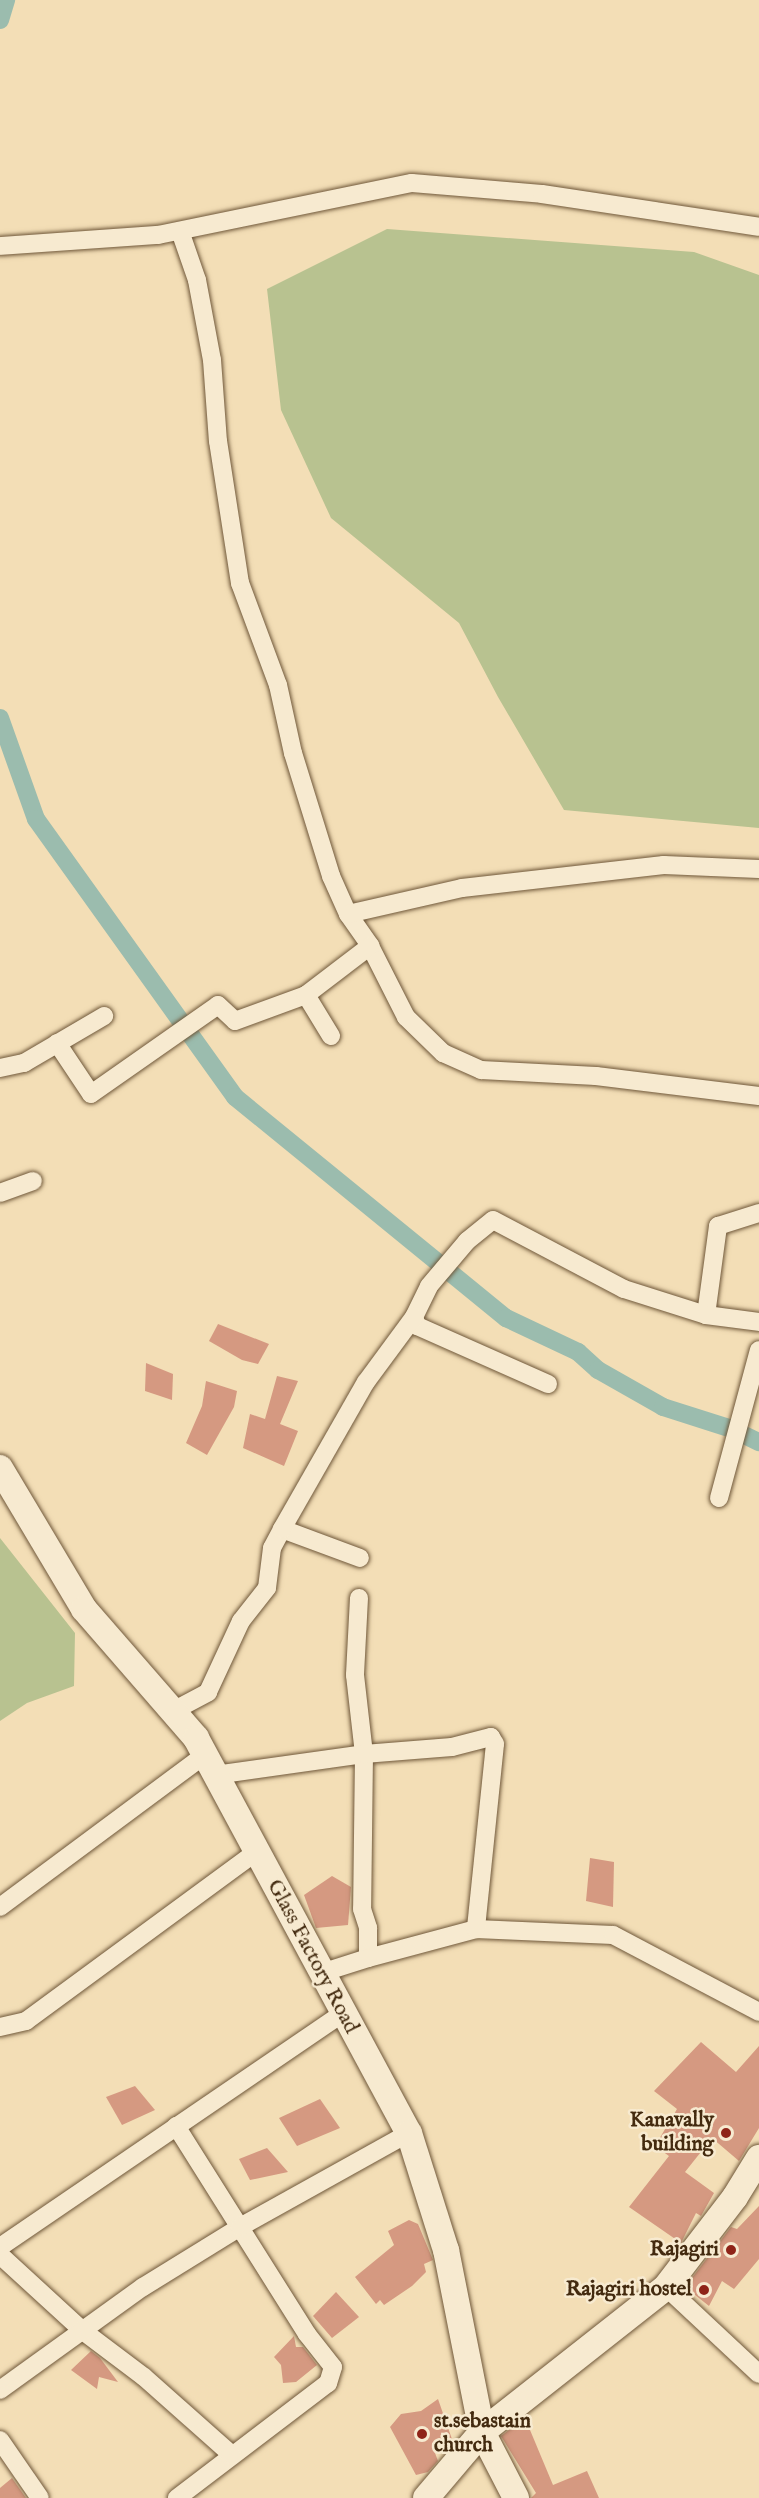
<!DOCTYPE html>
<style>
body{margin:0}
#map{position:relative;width:759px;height:2498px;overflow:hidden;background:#f3deb6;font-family:"IM FELL English",serif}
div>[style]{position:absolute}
.green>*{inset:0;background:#b8c290}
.canal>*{height:18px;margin:-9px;padding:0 9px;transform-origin:9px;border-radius:9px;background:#9bbcae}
.building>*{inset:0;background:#d59981}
.roads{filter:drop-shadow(0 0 2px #6f5739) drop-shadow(0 0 2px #6f5739)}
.street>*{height:18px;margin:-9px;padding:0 9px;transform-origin:9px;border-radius:9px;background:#f7ead0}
.secondary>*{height:26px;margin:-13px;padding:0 13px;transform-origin:13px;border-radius:13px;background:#f7ead0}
.dots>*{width:16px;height:16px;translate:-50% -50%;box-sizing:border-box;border:3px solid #f7ead0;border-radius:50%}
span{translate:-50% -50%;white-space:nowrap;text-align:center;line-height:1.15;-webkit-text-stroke:5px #f7ead0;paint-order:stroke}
.street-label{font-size:21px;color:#432a0f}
.poi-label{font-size:21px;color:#432a0f;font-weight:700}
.right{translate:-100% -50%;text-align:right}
.left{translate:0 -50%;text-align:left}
</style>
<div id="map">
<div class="green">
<div style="clip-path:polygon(387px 229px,694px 252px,759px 275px,759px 828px,564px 810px,498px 697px,459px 623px,331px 518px,281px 410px,267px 289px)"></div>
<div style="clip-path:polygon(0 1538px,75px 1633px,74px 1686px,27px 1703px,0 1721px)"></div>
</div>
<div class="canal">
<div style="left:0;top:20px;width:21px;rotate:-73deg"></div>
<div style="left:0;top:718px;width:107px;rotate:70.4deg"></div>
<div style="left:36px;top:819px;width:342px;rotate:54.4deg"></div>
<div style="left:235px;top:1097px;width:350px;rotate:39.2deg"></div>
<div style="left:506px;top:1318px;width:80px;rotate:25.3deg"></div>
<div style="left:578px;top:1352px;width:27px;rotate:42deg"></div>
<div style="left:598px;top:1370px;width:75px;rotate:29.6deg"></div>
<div style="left:663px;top:1407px;width:72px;rotate:17.7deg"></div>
<div style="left:732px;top:1429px;width:30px;rotate:26deg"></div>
</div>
<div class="building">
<div style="clip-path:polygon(218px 1324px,269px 1344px,258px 1364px,242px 1360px,209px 1341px)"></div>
<div style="clip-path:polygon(146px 1363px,173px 1374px,172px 1400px,145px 1391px)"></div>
<div style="clip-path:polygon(277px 1376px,298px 1381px,280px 1424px,298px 1431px,284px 1466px,243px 1448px,250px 1414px,265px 1419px)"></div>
<div style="clip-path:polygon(206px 1381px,237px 1391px,234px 1407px,207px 1455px,186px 1443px,202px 1406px)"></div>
<div style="clip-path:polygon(590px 1858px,614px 1862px,613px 1907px,586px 1901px)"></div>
<div style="clip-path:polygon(332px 1876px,351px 1887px,348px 1925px,316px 1928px,304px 1895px)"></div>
<div style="clip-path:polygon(701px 2042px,736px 2072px,759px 2046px,759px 2128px,739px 2161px,712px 2138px,685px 2172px,714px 2193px,701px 2216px,696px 2213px,681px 2243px,629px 2207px,669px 2156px,655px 2146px,677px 2109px,654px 2091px)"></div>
<div style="clip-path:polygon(135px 2086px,155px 2110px,122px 2125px,106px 2097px)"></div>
<div style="clip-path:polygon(320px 2099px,340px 2128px,297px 2146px,279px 2118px)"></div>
<div style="clip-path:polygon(267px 2148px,288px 2172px,250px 2180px,239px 2159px)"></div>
<div style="clip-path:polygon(759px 2206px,759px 2259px,734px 2289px,722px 2281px,709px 2306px,685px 2287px,731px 2227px,737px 2229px)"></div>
<div style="clip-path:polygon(409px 2220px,418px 2224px,433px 2260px,424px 2264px,426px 2272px,412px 2286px,384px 2305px,380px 2300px,376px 2304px,355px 2277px,394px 2245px,388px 2231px)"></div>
<div style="clip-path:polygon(336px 2292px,359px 2317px,332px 2338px,313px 2316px)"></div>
<div style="clip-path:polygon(294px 2336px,296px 2347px,303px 2347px,317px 2365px,296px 2382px,283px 2383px,281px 2365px,274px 2357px)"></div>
<div style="clip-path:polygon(91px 2351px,100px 2358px,118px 2382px,99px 2377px,97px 2389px,71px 2370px)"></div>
<div style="clip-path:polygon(438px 2399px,453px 2442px,432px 2445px,438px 2461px,428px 2472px,416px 2475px,390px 2427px,401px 2414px,421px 2411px)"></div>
<div style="clip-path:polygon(525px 2418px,553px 2485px,587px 2471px,599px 2498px,531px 2498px,536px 2493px,501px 2436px)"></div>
<div style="clip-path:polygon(12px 2478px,26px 2498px,0 2498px,0 2488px)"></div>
</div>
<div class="roads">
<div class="street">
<div style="left:180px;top:231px;width:52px;rotate:70.9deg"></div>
<div style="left:197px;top:280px;width:81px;rotate:79.4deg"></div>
<div style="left:212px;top:360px;width:81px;rotate:85.8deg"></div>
<div style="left:218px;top:441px;width:144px;rotate:81.2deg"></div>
<div style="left:240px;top:583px;width:109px;rotate:69.6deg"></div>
<div style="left:278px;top:685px;width:70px;rotate:77.6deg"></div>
<div style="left:293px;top:753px;width:129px;rotate:72.8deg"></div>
<div style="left:331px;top:876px;width:42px;rotate:65.9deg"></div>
<div style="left:348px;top:914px;width:39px;rotate:55deg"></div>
<div style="left:370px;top:946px;width:80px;rotate:63.1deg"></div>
<div style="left:406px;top:1017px;width:52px;rotate:44.2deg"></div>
<div style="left:443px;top:1053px;width:42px;rotate:24.1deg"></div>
<div style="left:481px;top:1070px;width:115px;rotate:3deg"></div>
<div style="left:596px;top:1076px;width:164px;rotate:7deg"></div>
<div style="left:0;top:246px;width:158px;rotate:-4deg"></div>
<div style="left:158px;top:235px;width:259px;rotate:-11.6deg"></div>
<div style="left:412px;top:183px;width:130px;rotate:4.8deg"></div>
<div style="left:542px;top:194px;width:219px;rotate:8.6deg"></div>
<div style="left:348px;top:914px;width:117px;rotate:-12.8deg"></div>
<div style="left:462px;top:888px;width:203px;rotate:-6.5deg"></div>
<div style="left:664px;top:865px;width:95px;rotate:2.4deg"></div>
<div style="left:306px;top:995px;width:48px;rotate:58.6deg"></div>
<div style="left:57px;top:1043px;width:61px;rotate:56.3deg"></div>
<div style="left:91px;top:1094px;width:155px;rotate:-35deg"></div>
<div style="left:218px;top:1005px;width:23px;rotate:43deg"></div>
<div style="left:235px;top:1021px;width:76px;rotate:-20.1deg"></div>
<div style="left:306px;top:995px;width:81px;rotate:-37.4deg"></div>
<div style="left:0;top:1068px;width:25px;rotate:-12deg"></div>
<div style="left:24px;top:1063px;width:93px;rotate:-30.4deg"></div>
<div style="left:0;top:1193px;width:35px;rotate:-20deg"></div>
<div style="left:706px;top:1315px;width:90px;rotate:-82.3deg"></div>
<div style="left:718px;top:1226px;width:43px;rotate:-17.6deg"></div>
<div style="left:548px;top:1384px;width:143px;rotate:-156.1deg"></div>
<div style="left:417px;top:1326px;width:9px;rotate:-108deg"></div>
<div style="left:414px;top:1317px;width:34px;rotate:-64deg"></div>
<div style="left:429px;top:1286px;width:59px;rotate:-49.8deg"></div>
<div style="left:467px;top:1241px;width:33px;rotate:-39deg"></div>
<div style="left:493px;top:1220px;width:148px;rotate:27.8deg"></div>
<div style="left:624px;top:1289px;width:86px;rotate:17.6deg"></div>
<div style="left:706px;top:1315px;width:53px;rotate:7.5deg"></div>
<div style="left:719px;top:1498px;width:153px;rotate:-74.9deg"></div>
<div style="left:282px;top:1529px;width:83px;rotate:20.4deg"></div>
<div style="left:359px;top:1598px;width:77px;rotate:93deg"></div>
<div style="left:355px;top:1675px;width:80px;rotate:83.5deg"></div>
<div style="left:364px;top:1754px;width:155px;rotate:90.7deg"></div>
<div style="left:362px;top:1909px;width:20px;rotate:72deg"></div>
<div style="left:368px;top:1928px;width:30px;rotate:90deg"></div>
<div style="left:368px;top:1958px;width:112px;rotate:-15deg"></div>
<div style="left:476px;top:1929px;width:137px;rotate:2.5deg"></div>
<div style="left:613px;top:1935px;width:165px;rotate:27.8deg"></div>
<div style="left:173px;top:1711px;width:40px;rotate:-28deg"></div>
<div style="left:208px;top:1692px;width:78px;rotate:-65.1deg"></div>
<div style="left:241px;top:1621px;width:42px;rotate:-51.8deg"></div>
<div style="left:267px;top:1588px;width:40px;rotate:-82.9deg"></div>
<div style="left:272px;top:1548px;width:21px;rotate:-62deg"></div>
<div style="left:282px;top:1529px;width:169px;rotate:-60.3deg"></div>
<div style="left:366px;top:1382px;width:81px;rotate:-53.6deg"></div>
<div style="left:215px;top:1775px;width:150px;rotate:-8deg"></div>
<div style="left:364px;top:1754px;width:88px;rotate:-4.5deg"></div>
<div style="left:452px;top:1747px;width:40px;rotate:-14.4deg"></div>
<div style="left:491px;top:1737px;width:8px;rotate:60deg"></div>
<div style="left:495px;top:1744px;width:186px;rotate:95.9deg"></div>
<div style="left:0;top:1907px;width:255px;rotate:-36.6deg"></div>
<div style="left:321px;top:1973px;width:49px;rotate:-17.7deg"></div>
<div style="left:0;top:2027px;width:27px;rotate:-13deg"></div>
<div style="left:26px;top:2021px;width:285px;rotate:-36.3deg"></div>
<div style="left:176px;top:2126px;width:246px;rotate:57.8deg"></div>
<div style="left:307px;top:2334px;width:42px;rotate:51.8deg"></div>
<div style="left:333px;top:2367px;width:17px;rotate:107deg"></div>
<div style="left:328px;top:2383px;width:190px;rotate:142.7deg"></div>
<div style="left:0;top:2247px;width:414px;rotate:-34.3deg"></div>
<div style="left:0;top:2255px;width:113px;rotate:42.5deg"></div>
<div style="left:83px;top:2331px;width:76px;rotate:37deg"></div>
<div style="left:144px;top:2377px;width:118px;rotate:41.6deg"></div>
<div style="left:666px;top:2287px;width:127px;rotate:43.1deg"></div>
<div style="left:0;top:2390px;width:176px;rotate:-35.8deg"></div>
<div style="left:143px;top:2287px;width:114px;rotate:-31.7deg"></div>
<div style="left:240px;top:2227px;width:193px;rotate:-29.1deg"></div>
<div style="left:0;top:2440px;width:70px;rotate:55.4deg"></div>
</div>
<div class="secondary">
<div style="left:0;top:1468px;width:164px;rotate:59.2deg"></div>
<div style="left:84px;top:1609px;width:171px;rotate:49deg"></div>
<div style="left:196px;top:1738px;width:449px;rotate:61.7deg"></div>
<div style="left:409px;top:2133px;width:123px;rotate:72.5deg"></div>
<div style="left:446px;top:2250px;width:186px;rotate:78.8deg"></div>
<div style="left:482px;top:2432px;width:74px;rotate:62.7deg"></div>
<div style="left:426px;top:2498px;width:87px;rotate:-49.7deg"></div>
<div style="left:482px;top:2432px;width:234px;rotate:-38.2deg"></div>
<div style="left:666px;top:2287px;width:113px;rotate:-52.5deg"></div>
<div style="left:735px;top:2197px;width:46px;rotate:-58.4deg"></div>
</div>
</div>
<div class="dots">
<div style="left:726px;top:2133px;background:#8f2418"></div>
<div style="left:731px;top:2250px;background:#8f2418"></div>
<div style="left:704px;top:2290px;background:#8f2418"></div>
<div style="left:422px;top:2434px;background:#8f2418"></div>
</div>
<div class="street-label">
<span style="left:312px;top:1957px;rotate:62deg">Glass Factory Road</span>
</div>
<div class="poi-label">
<span class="right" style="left:714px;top:2133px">Kanavally<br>building</span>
<span class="right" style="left:719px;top:2250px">Rajagiri</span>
<span class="right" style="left:692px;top:2290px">Rajagiri hostel</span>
<span class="left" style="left:434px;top:2434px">st.sebastain<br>church</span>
</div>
</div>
